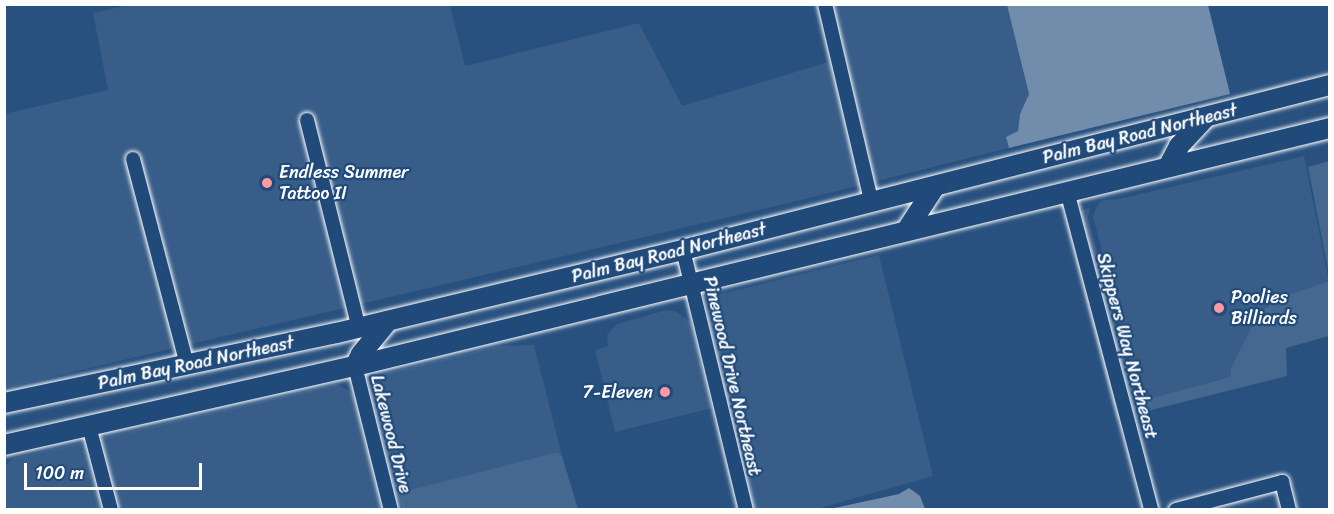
<!DOCTYPE html>
<style>
body{margin:0}
#map{position:relative;width:1334px;height:514px;overflow:hidden;background:#28517f;font-family:Sriracha,sans-serif}
div>[style]{position:absolute}
.built>*{inset:0;background:#375d88}
.green>*{inset:0;background:#446890}
.water>*{inset:0;background:#718dab}
.roads{filter:drop-shadow(0 0 2px #fff) drop-shadow(0 0 2px #fff)}
.minor>*{height:14px;margin:-7px;padding:0 7px;transform-origin:7px;border-radius:7px;background:#1f4a7a}
.secondary>*{height:20px;margin:-10px;padding:0 10px;transform-origin:10px;border-radius:10px;background:#1f4a7a}
.dots>*{width:16px;height:16px;translate:-50% -50%;box-sizing:border-box;border:3px solid #1f4a7a;border-radius:50%}
span{translate:-50% -50%;white-space:nowrap;text-align:center;line-height:1.15;-webkit-text-stroke:4.5px #1f4a7a;paint-order:stroke}
.street-label{font-size:18px;color:#fff}
.poi-label{font-size:18px;color:#fff}
.left{translate:0 -50%;text-align:left}
.right{translate:-100% -50%;text-align:right}
.frame{position:absolute;inset:0;border:6px solid #fff;pointer-events:none}
.scale{position:absolute;left:24px;top:463px;width:178px;height:27px;box-sizing:border-box;border:3px solid #fff;border-top:0;padding-left:8px;font-size:18px;line-height:21px;white-space:nowrap;color:#fff;-webkit-text-stroke:4px #1f4a7a;paint-order:stroke}
</style>
<div id="map">
<div class="built">
<div style="clip-path:polygon(133px 4px,450px 5px,465px 66px,639px 23px,682px 106px,842px 58px,831px 5px,1007px 5px,1029px 94px,1020px 114px,1018px 131px,1007px 138px,1009px 148px,793px 202px,5px 388px,4px 114px,108px 90px,93px 13px)"></div>
<div style="clip-path:polygon(1304px 156px,1329px 281px,1281px 297px,1242px 349px,1231px 368px,1230px 377px,1140px 401px,1093px 216px,1098px 205px,1103px 200px,1119px 199px)"></div>
<div style="clip-path:polygon(1090px 208px,1088px 217px,1137px 408px,1133px 415px,1116px 420px,1064px 215px)"></div>
<div style="clip-path:polygon(879px 255px,933px 476px,817px 509px,750px 509px,706px 322px,710px 308px,721px 294px)"></div>
<div style="clip-path:polygon(663px 311px,675px 311px,691px 322px,712px 408px,615px 432px,595px 350px,608px 346px,607px 335px,617px 324px)"></div>
<div style="clip-path:polygon(534px 345px,562px 456px,557px 452px,403px 492px,400px 500px,395px 499px,368px 391px,377px 375px,499px 346px)"></div>
<div style="clip-path:polygon(337px 384px,352px 393px,356px 403px,384px 509px,5px 510px,5px 466px,14px 458px)"></div>
</div>
<div class="green">
<div style="clip-path:polygon(1329px 161px,1330px 161px,1329px 274px,1308px 167px)"></div>
<div style="clip-path:polygon(1329px 281px,1329px 336px,1286px 348px,1287px 376px,1143px 412px,1140px 401px,1230px 377px,1231px 368px,1259px 313px,1281px 297px)"></div>
<div style="clip-path:polygon(557px 452px,562px 456px,578px 509px,403px 509px,400px 500px,402px 492px)"></div>
</div>
<div class="water">
<div style="clip-path:polygon(1007px 5px,1208px 5px,1230px 94px,1009px 148px,1006px 137px,1018px 131px,1020px 114px,1029px 94px)"></div>
<div style="clip-path:polygon(909px 488px,920px 496px,925px 509px,830px 509px,899px 494px)"></div>
</div>
<div class="roads">
<div class="minor">
<div style="left:825px;top:4px;width:205px;rotate:76.8deg"></div>
<div style="left:307px;top:120px;width:214px;rotate:76deg"></div>
<div style="left:133px;top:159px;width:213px;rotate:75.3deg"></div>
<div style="left:1067px;top:191px;width:330px;rotate:75.2deg"></div>
<div style="left:683px;top:250px;width:268px;rotate:76.4deg"></div>
<div style="left:355px;top:366px;width:148px;rotate:76deg"></div>
<div style="left:89px;top:426px;width:87px;rotate:75.3deg"></div>
<div style="left:1176px;top:510px;width:110px;rotate:-14.8deg"></div>
<div style="left:1282px;top:482px;width:29px;rotate:76deg"></div>
</div>
<div class="secondary">
<div style="left:1168px;top:167px;width:24px;rotate:-62deg"></div>
<div style="left:1179px;top:146px;width:40px;rotate:-47deg"></div>
<div style="left:906px;top:231px;width:51px;rotate:-56.9deg"></div>
<div style="left:355px;top:366px;width:13px;rotate:-63deg"></div>
<div style="left:361px;top:354px;width:43px;rotate:-50.7deg"></div>
<div style="left:4px;top:403px;width:340px;rotate:-11.9deg"></div>
<div style="left:337px;top:333px;width:356px;rotate:-13.5deg"></div>
<div style="left:683px;top:250px;width:668px;rotate:-14.31deg"></div>
<div style="left:4px;top:445px;width:360px;rotate:-12.7deg"></div>
<div style="left:355px;top:366px;width:1004px;rotate:-13.72deg"></div>
</div>
</div>
<div class="dots">
<div style="left:267px;top:183px;background:#ff9aa2"></div>
<div style="left:1219px;top:308px;background:#ff9aa2"></div>
<div style="left:665px;top:392px;background:#ff9aa2"></div>
</div>
<div class="street-label">
<span style="left:1140px;top:134px;rotate:-14deg">Palm Bay Road Northeast</span>
<span style="left:669px;top:253px;rotate:-14deg">Palm Bay Road Northeast</span>
<span style="left:1127px;top:346px;rotate:75deg">Skippers Way Northeast</span>
<span style="left:196px;top:363px;rotate:-12deg">Palm Bay Road Northeast</span>
<span style="left:732px;top:376px;rotate:77deg">Pinewood Drive Northeast</span>
<span style="left:391px;top:434px;rotate:76deg">Lakewood Drive</span>
</div>
<div class="poi-label">
<span class="left" style="left:279px;top:183px">Endless Summer<br>Tattoo II</span>
<span class="left" style="left:1231px;top:308px">Poolies<br>Billiards</span>
<span class="right" style="left:653px;top:392px">7-Eleven</span>
</div>
<div class="frame"></div>
<div class="scale">100 m</div>
</div>
